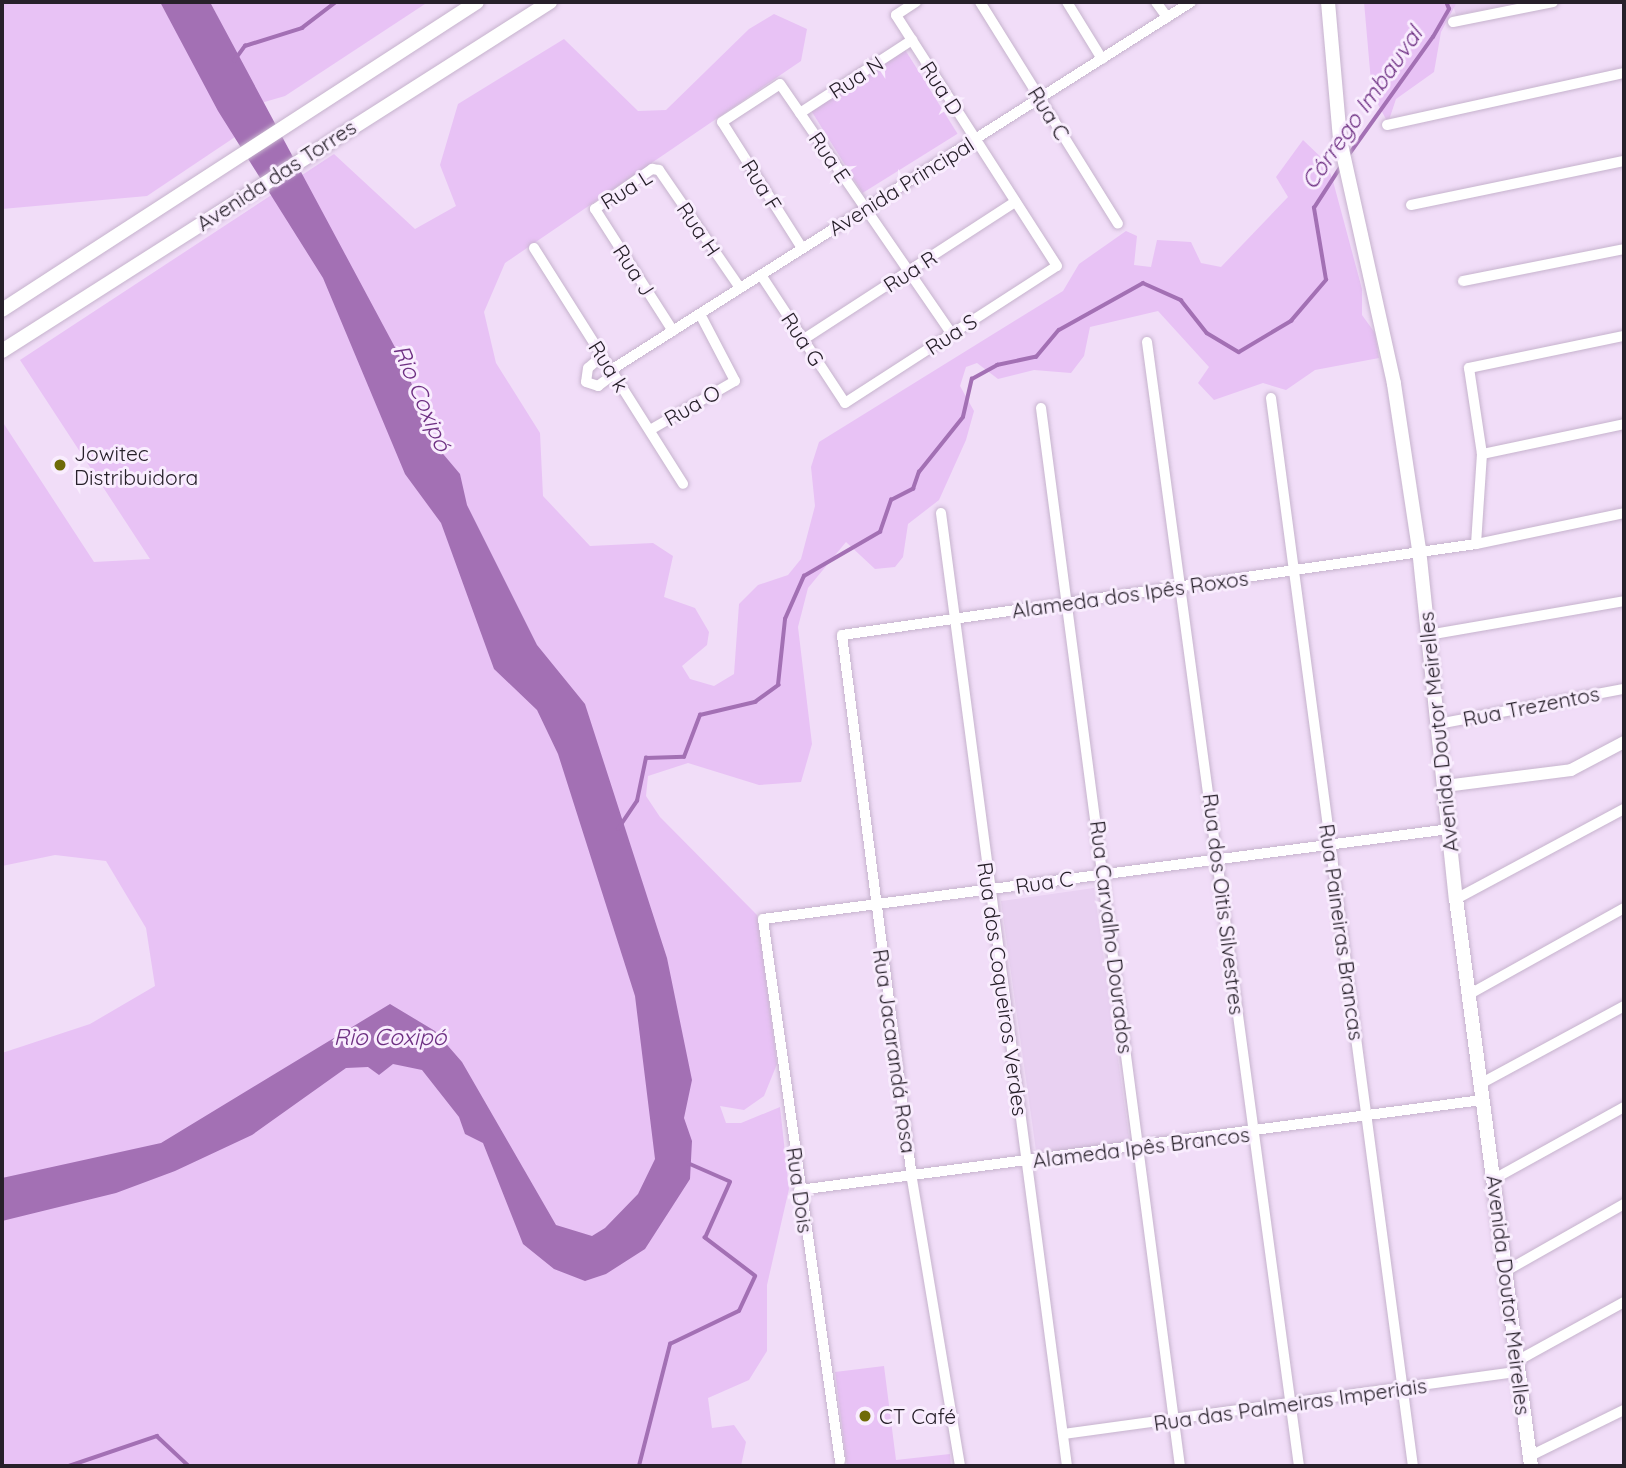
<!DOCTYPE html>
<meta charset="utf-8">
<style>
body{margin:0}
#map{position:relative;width:1626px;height:1468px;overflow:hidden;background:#f1ddf8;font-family:Quicksand,sans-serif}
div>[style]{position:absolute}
.built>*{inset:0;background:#e9d1f2;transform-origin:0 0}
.green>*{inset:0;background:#e8c2f5;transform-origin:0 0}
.water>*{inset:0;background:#a370b4}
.stream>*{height:3.5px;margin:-1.75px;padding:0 1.75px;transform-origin:1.75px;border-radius:1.75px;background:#a370b4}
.roads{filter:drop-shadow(0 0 2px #c6b3cd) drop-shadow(0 0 2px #c6b3cd)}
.minor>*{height:10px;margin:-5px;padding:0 5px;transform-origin:5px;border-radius:5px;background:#fff}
.tertiary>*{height:12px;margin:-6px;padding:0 6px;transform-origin:6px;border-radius:6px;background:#fff}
.primary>*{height:14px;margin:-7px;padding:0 7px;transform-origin:7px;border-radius:7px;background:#fff}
.dots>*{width:19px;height:19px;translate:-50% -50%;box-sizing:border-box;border:4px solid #f9edfe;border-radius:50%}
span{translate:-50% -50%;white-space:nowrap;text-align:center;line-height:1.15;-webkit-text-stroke:6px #f9edfe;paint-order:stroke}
.street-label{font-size:21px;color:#27202a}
.poi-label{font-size:21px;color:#27202a}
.left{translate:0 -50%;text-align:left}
.water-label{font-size:23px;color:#6e3083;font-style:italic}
.frame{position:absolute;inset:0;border:4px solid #27202a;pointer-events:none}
</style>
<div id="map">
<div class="built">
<div style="clip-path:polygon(1452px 2px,1523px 2px,1456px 15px)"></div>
<div style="left:1094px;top:888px;width:256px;height:94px;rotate:82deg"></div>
</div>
<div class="green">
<div style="clip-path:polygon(2px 2px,160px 2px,235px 137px,147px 196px,2px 209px)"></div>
<div style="clip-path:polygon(210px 2px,428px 2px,285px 96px,261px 103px)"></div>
<div style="clip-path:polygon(1364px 2px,1457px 2px,1441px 32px,1434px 72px,1396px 99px,1388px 123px,1372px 93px)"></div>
<div style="clip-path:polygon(774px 14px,807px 29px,801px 61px,505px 263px,484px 312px,496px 363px,540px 433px,543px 496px,590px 546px,653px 543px,673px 556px,664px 597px,695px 608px,709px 632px,707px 645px,682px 666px,690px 679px,714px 686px,734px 674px,739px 604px,758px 585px,788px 575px,801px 559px,815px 506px,811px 467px,819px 442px,1063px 291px,1079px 264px,1126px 231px,1137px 236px,1134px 265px,1151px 267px,1157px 240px,1191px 242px,1201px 263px,1221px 267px,1288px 197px,1276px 177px,1303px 140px,1326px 162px,1333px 181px,1362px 289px,1362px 315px,1375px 333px,1379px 358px,1315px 370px,1286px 390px,1263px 383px,1214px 400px,1198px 383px,1209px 367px,1158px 311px,1090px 327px,1084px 356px,1071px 373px,1034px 370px,998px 379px,977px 363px,966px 367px,960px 386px,974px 411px,966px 440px,939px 500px,908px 524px,903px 557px,895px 567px,875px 569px,846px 542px,808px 588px,798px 627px,812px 744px,801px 782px,759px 785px,688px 763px,648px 776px,646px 796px,660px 817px,757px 915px,777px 1064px,764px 1096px,744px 1110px,720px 1106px,726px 1123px,741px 1123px,780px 1107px,789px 1189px,767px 1285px,767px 1351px,749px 1380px,708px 1398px,712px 1428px,734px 1425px,746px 1442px,741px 1466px,2px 1466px,2px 1053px,90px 1024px,155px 986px,146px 928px,106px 861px,55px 855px,2px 866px,2px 421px,94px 562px,150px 559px,20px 360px,334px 154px,415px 229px,456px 206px,440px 165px,458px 104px,564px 39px,638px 111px,666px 110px,749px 29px)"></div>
<div style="left:904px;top:48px;width:101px;height:112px;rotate:58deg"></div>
<div style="clip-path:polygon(884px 1366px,896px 1460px,950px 1454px,951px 1466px,847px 1466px,835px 1372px)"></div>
</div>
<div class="water">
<div style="clip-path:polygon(160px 2px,210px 2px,405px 366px,433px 442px,460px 474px,467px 505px,537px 645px,585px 704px,667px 958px,692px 1080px,684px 1118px,692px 1141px,690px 1179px,645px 1249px,606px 1274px,585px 1281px,554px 1269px,523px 1244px,483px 1143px,465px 1134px,459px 1117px,422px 1070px,393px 1064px,379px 1075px,368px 1067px,346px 1068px,252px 1135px,175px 1171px,116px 1193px,2px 1221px,2px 1178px,161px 1143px,390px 1004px,435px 1031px,462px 1062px,556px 1225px,592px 1236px,605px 1228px,638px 1194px,655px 1159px,635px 996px,558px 754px,537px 710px,494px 669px,441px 523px,405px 474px,323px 278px,218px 111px)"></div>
</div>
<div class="stream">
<div style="left:234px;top:61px;width:19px;rotate:-54deg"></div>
<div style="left:245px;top:46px;width:60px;rotate:-17.5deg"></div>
<div style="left:302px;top:28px;width:43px;rotate:-37.4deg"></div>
<div style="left:1348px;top:156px;width:146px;rotate:-54.5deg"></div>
<div style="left:1433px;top:37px;width:32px;rotate:-60deg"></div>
<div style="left:1449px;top:9px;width:8px;rotate:-113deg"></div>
<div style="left:618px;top:829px;width:34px;rotate:-56deg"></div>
<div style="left:637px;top:801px;width:44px;rotate:-78.2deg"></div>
<div style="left:646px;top:758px;width:38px;rotate:-2deg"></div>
<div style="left:684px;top:757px;width:45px;rotate:-69.1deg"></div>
<div style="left:700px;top:715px;width:57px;rotate:-13.3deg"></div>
<div style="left:755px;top:702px;width:29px;rotate:-36deg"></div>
<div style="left:778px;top:685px;width:66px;rotate:-83.9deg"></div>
<div style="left:785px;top:619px;width:47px;rotate:-66.2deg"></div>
<div style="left:804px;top:576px;width:88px;rotate:-30.1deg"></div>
<div style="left:880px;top:532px;width:34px;rotate:-71deg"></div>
<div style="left:891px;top:500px;width:25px;rotate:-27deg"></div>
<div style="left:913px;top:489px;width:18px;rotate:-71deg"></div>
<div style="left:919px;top:472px;width:70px;rotate:-51.3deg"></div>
<div style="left:963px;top:417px;width:39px;rotate:-77deg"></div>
<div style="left:972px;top:379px;width:29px;rotate:-29deg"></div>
<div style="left:997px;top:365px;width:40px;rotate:-12deg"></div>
<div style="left:1036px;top:357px;width:35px;rotate:-50deg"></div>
<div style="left:1059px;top:330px;width:96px;rotate:-29.2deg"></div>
<div style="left:1143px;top:283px;width:42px;rotate:24.1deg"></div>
<div style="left:1181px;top:300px;width:42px;rotate:51.8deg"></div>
<div style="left:1207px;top:333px;width:37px;rotate:31deg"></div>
<div style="left:1239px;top:352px;width:61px;rotate:-30.8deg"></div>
<div style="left:1291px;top:321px;width:54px;rotate:-49.5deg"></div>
<div style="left:1326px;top:280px;width:73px;rotate:-99.5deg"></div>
<div style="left:1314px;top:208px;width:48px;rotate:-57deg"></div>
<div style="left:69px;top:1466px;width:93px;rotate:-18.8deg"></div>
<div style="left:157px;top:1436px;width:44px;rotate:43.2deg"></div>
<div style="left:639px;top:1466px;width:126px;rotate:-75.7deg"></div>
<div style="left:670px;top:1344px;width:76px;rotate:-25.6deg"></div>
<div style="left:739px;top:1311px;width:38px;rotate:-65deg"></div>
<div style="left:755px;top:1276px;width:63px;rotate:-142.8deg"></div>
<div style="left:705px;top:1238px;width:61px;rotate:-65.9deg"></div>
<div style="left:730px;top:1182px;width:45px;rotate:-156.3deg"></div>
</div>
<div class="roads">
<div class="minor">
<div style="left:980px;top:2px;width:261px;rotate:58.1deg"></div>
<div style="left:1067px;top:2px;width:67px;rotate:58.4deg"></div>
<div style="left:1156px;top:2px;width:19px;rotate:54deg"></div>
<div style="left:1453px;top:22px;width:102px;rotate:-11.3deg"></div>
<div style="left:800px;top:113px;width:134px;rotate:-33.1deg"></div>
<div style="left:1387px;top:125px;width:243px;rotate:-12.4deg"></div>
<div style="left:1411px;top:205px;width:217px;rotate:-11.7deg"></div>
<div style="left:534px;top:248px;width:279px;rotate:57.7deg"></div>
<div style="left:802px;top:248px;width:149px;rotate:-122.4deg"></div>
<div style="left:722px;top:122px;width:69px;rotate:-33.2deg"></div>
<div style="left:780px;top:84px;width:302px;rotate:55.5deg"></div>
<div style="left:761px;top:275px;width:153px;rotate:56.7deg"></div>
<div style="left:845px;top:403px;width:252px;rotate:-32.9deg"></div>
<div style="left:1057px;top:266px;width:298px;rotate:-122.7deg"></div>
<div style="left:896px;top:15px;width:24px;rotate:-33deg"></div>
<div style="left:1463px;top:281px;width:164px;rotate:-11.2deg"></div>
<div style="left:673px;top:331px;width:145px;rotate:-122.6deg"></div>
<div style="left:595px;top:209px;width:70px;rotate:-35.1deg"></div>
<div style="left:652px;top:169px;width:7px;rotate:8deg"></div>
<div style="left:659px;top:170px;width:143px;rotate:55.5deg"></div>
<div style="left:804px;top:339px;width:252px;rotate:-33deg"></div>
<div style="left:1147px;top:342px;width:1134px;rotate:82.3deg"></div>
<div style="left:602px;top:356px;width:18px;rotate:139deg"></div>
<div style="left:588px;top:368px;width:14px;rotate:98deg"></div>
<div style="left:586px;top:382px;width:13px;rotate:18deg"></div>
<div style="left:598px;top:386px;width:20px;rotate:-37deg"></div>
<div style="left:611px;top:370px;width:687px;rotate:-32.39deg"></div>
<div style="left:1271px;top:398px;width:1077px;rotate:82.43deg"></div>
<div style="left:1041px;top:408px;width:1067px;rotate:82.52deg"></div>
<div style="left:650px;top:430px;width:98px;rotate:-30deg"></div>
<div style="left:735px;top:381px;width:76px;rotate:-117.6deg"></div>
<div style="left:1482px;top:454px;width:145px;rotate:-11.9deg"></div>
<div style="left:941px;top:513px;width:961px;rotate:82.47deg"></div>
<div style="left:1476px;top:544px;width:90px;rotate:-86.2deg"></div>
<div style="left:1482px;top:454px;width:87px;rotate:-98.6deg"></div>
<div style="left:1469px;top:368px;width:158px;rotate:-11.7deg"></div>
<div style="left:1428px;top:635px;width:199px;rotate:-9.8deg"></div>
<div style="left:1438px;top:724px;width:189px;rotate:-10.7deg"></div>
<div style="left:1456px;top:899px;width:191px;rotate:-28.2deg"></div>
<div style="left:1468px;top:995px;width:179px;rotate:-29.1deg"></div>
<div style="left:1480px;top:1084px;width:164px;rotate:-28.4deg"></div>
<div style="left:1494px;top:1179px;width:149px;rotate:-29deg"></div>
<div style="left:799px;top:1190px;width:689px;rotate:-7.51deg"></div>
<div style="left:1506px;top:1271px;width:136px;rotate:-29.6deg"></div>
<div style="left:1517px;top:1361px;width:122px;rotate:-28.9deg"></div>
<div style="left:1063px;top:1434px;width:459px;rotate:-7.8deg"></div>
<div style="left:1530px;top:1456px;width:105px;rotate:-26.1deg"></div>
<div style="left:840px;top:1461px;width:547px;rotate:-98.09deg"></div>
<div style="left:763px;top:919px;width:692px;rotate:-7.47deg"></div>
<div style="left:960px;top:1466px;width:292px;rotate:-99.5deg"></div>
<div style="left:912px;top:1178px;width:547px;rotate:-97.35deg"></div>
<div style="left:842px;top:635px;width:640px;rotate:-8.17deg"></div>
<div style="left:1476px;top:544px;width:151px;rotate:-11.8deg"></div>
</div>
<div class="tertiary">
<div style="left:1445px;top:786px;width:127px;rotate:-7.2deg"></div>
<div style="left:1571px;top:770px;width:60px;rotate:-27.8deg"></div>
</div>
<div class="primary">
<div style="left:1328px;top:2px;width:139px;rotate:85deg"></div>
<div style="left:1340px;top:140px;width:250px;rotate:77.5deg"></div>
<div style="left:1394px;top:384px;width:167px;rotate:81.4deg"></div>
<div style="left:1419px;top:549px;width:352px;rotate:84deg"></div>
<div style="left:1456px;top:899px;width:572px;rotate:82.46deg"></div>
<div style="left:2px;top:310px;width:566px;rotate:-32.96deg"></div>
<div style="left:2px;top:351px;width:650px;rotate:-32.49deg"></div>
</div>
</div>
<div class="dots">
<div style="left:60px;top:465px;background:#6f6b07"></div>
<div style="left:865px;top:1416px;background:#6f6b07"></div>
</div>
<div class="street-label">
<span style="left:856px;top:77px;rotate:-33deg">Rua N</span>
<span style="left:942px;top:88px;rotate:57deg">Rua D</span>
<span style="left:1049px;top:113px;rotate:58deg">Rua C</span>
<span style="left:830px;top:157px;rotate:56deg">Rua E</span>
<span style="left:276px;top:175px;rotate:-33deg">Avenida das Torres</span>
<span style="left:762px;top:185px;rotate:58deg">Rua F</span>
<span style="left:901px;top:186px;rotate:-32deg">Avenida Principal</span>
<span style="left:626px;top:189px;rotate:-32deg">Rua L</span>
<span style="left:699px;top:229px;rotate:56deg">Rua H</span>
<span style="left:634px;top:270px;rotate:57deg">Rua J</span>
<span style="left:910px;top:271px;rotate:-33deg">Rua R</span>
<span style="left:951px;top:334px;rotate:-33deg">Rua S</span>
<span style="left:803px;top:339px;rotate:57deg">Rua G</span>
<span style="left:609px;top:366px;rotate:58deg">Rua k</span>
<span style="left:692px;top:405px;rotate:-30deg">Rua O</span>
<span style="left:1130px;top:594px;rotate:-8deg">Alameda dos Ipês Roxos</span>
<span style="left:1531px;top:706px;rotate:-11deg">Rua Trezentos</span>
<span style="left:1438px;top:732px;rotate:-96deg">Avenida Doutor Meirelles</span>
<span style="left:1044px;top:882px;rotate:-8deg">Rua C</span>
<span style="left:1224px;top:904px;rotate:83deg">Rua dos Oitis Silvestres</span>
<span style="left:1342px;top:932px;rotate:82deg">Rua Paineiras Brancas</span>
<span style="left:1112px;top:937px;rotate:83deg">Rua Carvalho Dourados</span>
<span style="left:1003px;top:989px;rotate:82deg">Rua dos Coqueiros Verdes</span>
<span style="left:895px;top:1051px;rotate:82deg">Rua Jacarandá Rosa</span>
<span style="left:1141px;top:1147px;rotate:-7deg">Alameda Ipês Brancos</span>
<span style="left:800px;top:1190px;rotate:82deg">Rua Dois</span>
<span style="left:1509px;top:1295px;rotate:83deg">Avenida Doutor Meirelles</span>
<span style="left:1290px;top:1404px;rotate:-8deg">Rua das Palmeiras Imperiais</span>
</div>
<div class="poi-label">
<span class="left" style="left:74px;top:465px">Jowitec<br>Distribuidora</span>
<span class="left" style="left:879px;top:1416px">CT Café</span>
</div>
<div class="water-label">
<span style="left:1362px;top:108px;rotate:-55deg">Córrego Imbauval</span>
<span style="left:422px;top:398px;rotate:67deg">Rio Coxipó</span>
<span style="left:390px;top:1037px">Rio Coxipó</span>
</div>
<div class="frame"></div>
</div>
